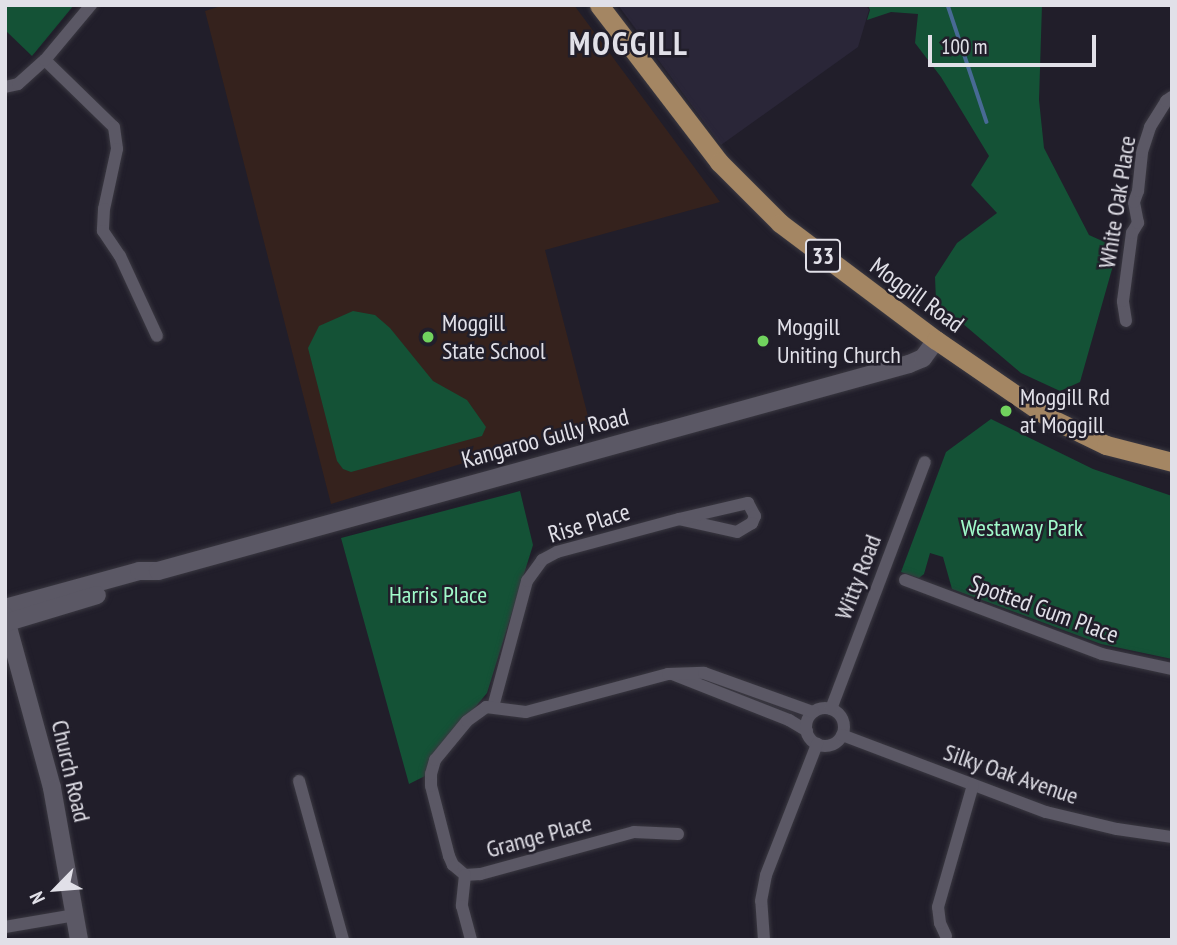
<!DOCTYPE html>
<style>
body{margin:0}
#map{position:relative;width:1177px;height:945px;overflow:hidden;background:#211e2a;font-family:"PT Sans Narrow",sans-serif}
div>[style]{position:absolute}
.built>*{inset:0;background:#2a2638}
.education>*{inset:0;background:#35221d}
.green>*{inset:0;background:#145236}
.stream>*{height:3.5px;margin:-1.75px;padding:0 1.75px;transform-origin:1.75px;border-radius:1.75px;background:#486a95}
.roads{filter:drop-shadow(0 0 2px #3a3841) drop-shadow(0 0 2px #3a3841)}
.street>*{height:12px;margin:-6px;padding:0 6px;transform-origin:6px;border-radius:6px;background:#5b5865}
.street>.ring{margin:-6px;padding:0;box-sizing:content-box;background:none;border:12px solid #5b5865;border-radius:50%}
.secondary>*{height:18px;margin:-9px;padding:0 9px;transform-origin:9px;border-radius:9px;background:#5b5865}
.primary>*{height:19px;margin:-9.5px;padding:0 9.5px;transform-origin:9.5px;border-radius:9.5px;background:#a48663}
.dots>*{width:19px;height:19px;translate:-50% -50%;box-sizing:border-box;border:4px solid #211e2a;border-radius:50%}
span{translate:-50% -50%;white-space:nowrap;text-align:center;line-height:1.15;-webkit-text-stroke:5px #211e2a;paint-order:stroke}
.shield-label span{padding:2px 5px;background:#211e2a;border:2px solid;border-radius:5px;-webkit-text-stroke-width:0}
.shield-label{font-size:23px;color:#e1e0e8;font-weight:700}
.street-label{font-size:24px;color:#e1e0e8}
.poi-label{font-size:24px;color:#e1e0e8}
.left{translate:0 -50%;text-align:left}
.park-label{font-size:24px;color:#a0faca}
.district-label{font-size:32px;color:#e1e0e8;font-weight:700;letter-spacing:2px}
.frame{position:absolute;inset:0;border:7px solid #e1e0e8;pointer-events:none}
.north{position:absolute;left:21px;top:854px;width:70px;height:70px;-webkit-text-stroke:5px #211e2a;paint-order:stroke;rotate:245deg;font-size:19px;font-weight:700;line-height:28px;text-align:center;color:#e1e0e8}
.north::after{content:'';display:block;margin:auto;width:24px;height:32px;background:#e1e0e8;clip-path:polygon(50% 0,100% 100%,50% 72%,0 100%)}
.scale{position:absolute;left:928px;top:35px;width:168px;height:32px;box-sizing:border-box;border:4px solid #e1e0e8;border-top:0;padding-left:9px;font-size:21px;line-height:24px;white-space:nowrap;color:#e1e0e8;-webkit-text-stroke:5px #211e2a;paint-order:stroke}
</style>
<div id="map">
<div class="built">
<div style="clip-path:polygon(618px 5px,866px 5px,869px 10px,858px 47px,721px 145px)"></div>
</div>
<div class="education">
<div style="clip-path:polygon(224px 5px,574px 5px,720px 202px,545px 250px,590px 424px,331px 504px,205px 11px)"></div>
</div>
<div class="green">
<div style="clip-path:polygon(5px 5px,74px 5px,32px 56px,5px 30px)"></div>
<div style="clip-path:polygon(868px 5px,1042px 5px,1039px 100px,1044px 148px,1089px 235px,1118px 248px,1080px 382px,1060px 391px,1021px 373px,936px 301px,935px 277px,957px 243px,997px 213px,971px 185px,989px 156px,941px 77px,915px 43px,918px 14px,891px 12px,867px 20px,870px 10px)"></div>
<div style="clip-path:polygon(353px 311px,375px 315px,390px 328px,433px 381px,467px 400px,486px 427px,482px 436px,351px 472px,343px 469px,337px 461px,308px 348px,319px 326px)"></div>
<div style="clip-path:polygon(991px 419px,1093px 469px,1172px 496px,1172px 659px,1101px 644px,952px 589px,943px 557px,930px 553px,924px 574px,919px 578px,901px 572px,946px 452px)"></div>
<div style="clip-path:polygon(520px 491px,533px 545px,487px 693px,429px 763px,425px 776px,409px 784px,341px 538px)"></div>
</div>
<div class="stream">
<div style="left:948px;top:5px;width:123px;rotate:71.6deg"></div>
</div>
<div class="roads">
<div class="street">
<div style="left:45px;top:60px;width:96px;rotate:44.2deg"></div>
<div style="left:114px;top:127px;width:22px;rotate:82deg"></div>
<div style="left:117px;top:149px;width:61px;rotate:102.2deg"></div>
<div style="left:104px;top:209px;width:22px;rotate:93deg"></div>
<div style="left:103px;top:231px;width:30px;rotate:56deg"></div>
<div style="left:120px;top:256px;width:88px;rotate:65.2deg"></div>
<div style="left:5px;top:87px;width:13px;rotate:-13deg"></div>
<div style="left:18px;top:84px;width:36px;rotate:-42deg"></div>
<div style="left:45px;top:60px;width:72px;rotate:-50.1deg"></div>
<div style="left:1126px;top:321px;width:20px;rotate:-99deg"></div>
<div style="left:1123px;top:301px;width:69px;rotate:-82.5deg"></div>
<div style="left:1132px;top:233px;width:12px;rotate:-59deg"></div>
<div style="left:1138px;top:223px;width:21px;rotate:-101deg"></div>
<div style="left:1134px;top:202px;width:12px;rotate:-70deg"></div>
<div style="left:1138px;top:191px;width:39px;rotate:-84deg"></div>
<div style="left:1142px;top:152px;width:26px;rotate:-72deg"></div>
<div style="left:1150px;top:127px;width:31px;rotate:-58deg"></div>
<div style="left:1166px;top:101px;width:7px;rotate:-34deg"></div>
<div style="left:748px;top:503px;width:15px;rotate:62deg"></div>
<div style="left:755px;top:516px;width:8px;rotate:113deg"></div>
<div style="left:752px;top:523px;width:17px;rotate:149deg"></div>
<div style="left:737px;top:532px;width:59px;rotate:-167.4deg"></div>
<div style="left:679px;top:519px;width:71px;rotate:-13.1deg"></div>
<div style="left:905px;top:580px;width:210px;rotate:20.6deg"></div>
<div style="left:1102px;top:654px;width:72px;rotate:12.1deg"></div>
<div style="left:672px;top:674px;width:126px;rotate:21.5deg"></div>
<div style="left:789px;top:720px;width:21px;rotate:31deg"></div>
<div style="left:493px;top:707px;width:131px;rotate:-74.9deg"></div>
<div style="left:527px;top:581px;width:26px;rotate:-54deg"></div>
<div style="left:542px;top:560px;width:17px;rotate:-28deg"></div>
<div style="left:557px;top:552px;width:126px;rotate:-15.1deg"></div>
<div class="ring" style="left:806px;top:708px;width:26px;height:26px"></div>
<div style="left:831px;top:709px;width:264px;rotate:-69.2deg"></div>
<div style="left:842px;top:735px;width:218px;rotate:20.7deg"></div>
<div style="left:1046px;top:812px;width:73px;rotate:13.5deg"></div>
<div style="left:1117px;top:829px;width:56px;rotate:8.3deg"></div>
<div style="left:299px;top:781px;width:165px;rotate:74.5deg"></div>
<div style="left:678px;top:834px;width:44px;rotate:-177.4deg"></div>
<div style="left:634px;top:832px;width:160px;rotate:164.7deg"></div>
<div style="left:480px;top:874px;width:15px;rotate:176deg"></div>
<div style="left:465px;top:875px;width:16px;rotate:-140deg"></div>
<div style="left:453px;top:865px;width:10px;rotate:-114deg"></div>
<div style="left:449px;top:856px;width:72px;rotate:-104.4deg"></div>
<div style="left:431px;top:786px;width:12px;rotate:-90deg"></div>
<div style="left:431px;top:774px;width:15px;rotate:-74deg"></div>
<div style="left:435px;top:760px;width:50px;rotate:-50.6deg"></div>
<div style="left:467px;top:721px;width:24px;rotate:-36deg"></div>
<div style="left:486px;top:707px;width:40px;rotate:7.1deg"></div>
<div style="left:526px;top:712px;width:147px;rotate:-15deg"></div>
<div style="left:668px;top:674px;width:36px;rotate:-2deg"></div>
<div style="left:704px;top:673px;width:116px;rotate:19.7deg"></div>
<div style="left:465px;top:875px;width:31px;rotate:96deg"></div>
<div style="left:462px;top:906px;width:35px;rotate:75deg"></div>
<div style="left:5px;top:927px;width:71px;rotate:-9.7deg"></div>
<div style="left:946px;top:936px;width:14px;rotate:-115deg"></div>
<div style="left:940px;top:923px;width:16px;rotate:-97deg"></div>
<div style="left:938px;top:907px;width:127px;rotate:-74deg"></div>
<div style="left:764px;top:940px;width:39px;rotate:-94deg"></div>
<div style="left:761px;top:901px;width:26px;rotate:-79deg"></div>
<div style="left:766px;top:875px;width:141px;rotate:-68.7deg"></div>
</div>
<div class="secondary">
<div style="left:5px;top:608px;width:139px;rotate:-15.4deg"></div>
<div style="left:139px;top:571px;width:19px"></div>
<div style="left:158px;top:571px;width:779px;rotate:-15.41deg"></div>
<div style="left:909px;top:364px;width:15px;rotate:-23deg"></div>
<div style="left:923px;top:358px;width:22px;rotate:-54deg"></div>
<div style="left:5px;top:616px;width:178px;rotate:74.7deg"></div>
<div style="left:52px;top:788px;width:154px;rotate:79.9deg"></div>
<div style="left:5px;top:623px;width:96px;rotate:-16.9deg"></div>
</div>
<div class="primary">
<div style="left:599px;top:5px;width:198px;rotate:52.6deg"></div>
<div style="left:719px;top:162px;width:86px;rotate:45deg"></div>
<div style="left:780px;top:223px;width:195px;rotate:36.9deg"></div>
<div style="left:936px;top:340px;width:136px;rotate:34.5deg"></div>
<div style="left:1048px;top:417px;width:64px;rotate:25.8deg"></div>
<div style="left:1106px;top:445px;width:68px;rotate:14.4deg"></div>
</div>
</div>
<div class="dots">
<div style="left:428px;top:337px;background:#71d35e"></div>
<div style="left:763px;top:341px;background:#71d35e"></div>
<div style="left:1006px;top:411px;background:#71d35e"></div>
</div>
<div class="shield-label">
<span style="left:823px;top:256px">33</span>
</div>
<div class="street-label">
<span style="left:1117px;top:202px;rotate:-81deg">White Oak Place</span>
<span style="left:917px;top:295px;rotate:36deg">Moggill Road</span>
<span style="left:545px;top:438px;rotate:-15deg">Kangaroo Gully Road</span>
<span style="left:589px;top:523px;rotate:-17deg">Rise Place</span>
<span style="left:858px;top:577px;rotate:-69deg">Witty Road</span>
<span style="left:1044px;top:609px;rotate:20deg">Spotted Gum Place</span>
<span style="left:71px;top:771px;rotate:77deg">Church Road</span>
<span style="left:1011px;top:774px;rotate:19deg">Silky Oak Avenue</span>
<span style="left:539px;top:836px;rotate:-15deg">Grange Place</span>
</div>
<div class="poi-label">
<span class="left" style="left:442px;top:337px">Moggill<br>State School</span>
<span class="left" style="left:777px;top:341px">Moggill<br>Uniting Church</span>
<span class="left" style="left:1020px;top:411px">Moggill Rd<br>at Moggill</span>
</div>
<div class="park-label">
<span style="left:1022px;top:528px">Westaway Park</span>
<span style="left:438px;top:595px">Harris Place</span>
</div>
<div class="district-label">
<span style="left:629px;top:43px">MOGGILL</span>
</div>
<div class="frame"></div>
<div class="north">N</div>
<div class="scale">100 m</div>
</div>
